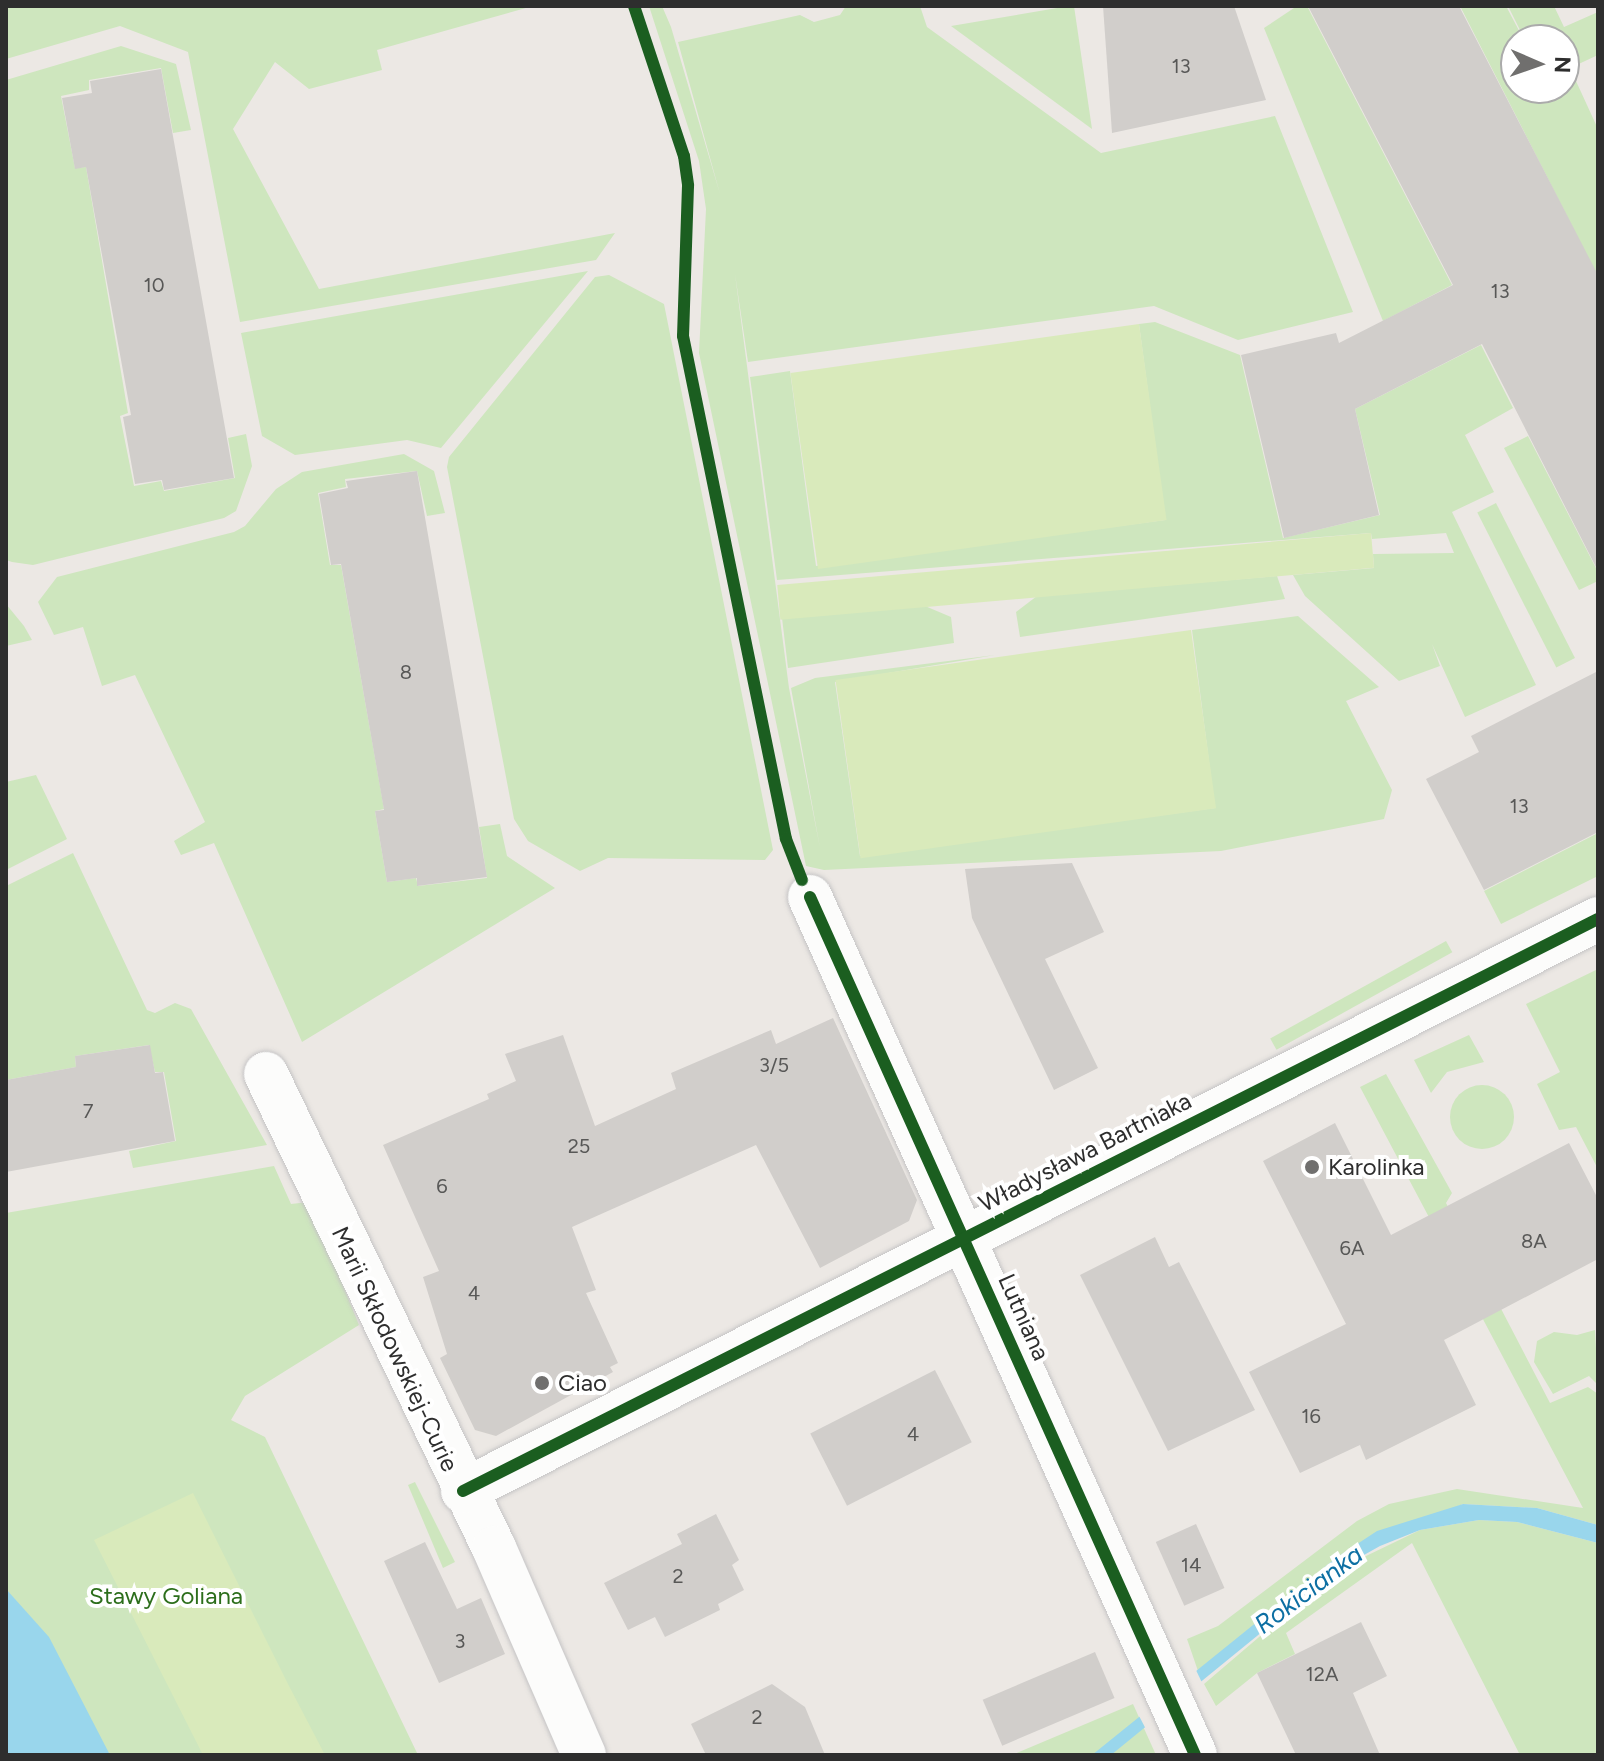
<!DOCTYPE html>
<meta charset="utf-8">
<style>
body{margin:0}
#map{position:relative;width:1604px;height:1761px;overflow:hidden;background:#ece8e4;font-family:Figtree,sans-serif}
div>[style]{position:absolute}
.green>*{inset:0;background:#cee6be;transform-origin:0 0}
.round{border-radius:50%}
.pitch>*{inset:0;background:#d9eabb;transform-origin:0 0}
.water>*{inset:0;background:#99d6ec}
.pier>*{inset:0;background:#ece8e4}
.building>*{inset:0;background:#d1cecb;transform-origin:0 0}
.roads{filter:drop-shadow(0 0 2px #c5c4c5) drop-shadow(0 0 2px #c5c4c5)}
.minor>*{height:44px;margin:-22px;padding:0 22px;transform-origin:22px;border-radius:22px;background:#fcfcfb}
.cycleway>*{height:12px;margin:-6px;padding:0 6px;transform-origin:6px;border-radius:6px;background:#1b5e20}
.dots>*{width:22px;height:22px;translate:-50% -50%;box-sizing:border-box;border:4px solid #fff;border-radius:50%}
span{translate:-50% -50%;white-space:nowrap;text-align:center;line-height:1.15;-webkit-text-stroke:8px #fff;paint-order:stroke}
.number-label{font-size:20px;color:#585857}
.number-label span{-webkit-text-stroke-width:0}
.street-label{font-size:24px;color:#2e2e2e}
.poi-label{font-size:24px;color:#2e2e2e}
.left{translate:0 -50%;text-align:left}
.park-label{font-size:24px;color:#2c6e1b}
.water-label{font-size:26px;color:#0d6fa3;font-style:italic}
.frame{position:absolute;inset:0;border:8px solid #2e2e2e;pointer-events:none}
.north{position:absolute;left:1500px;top:24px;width:80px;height:80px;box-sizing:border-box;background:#fff;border:2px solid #ababab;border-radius:50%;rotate:92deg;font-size:22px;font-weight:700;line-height:32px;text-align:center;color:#2e2e2e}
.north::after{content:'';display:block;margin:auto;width:28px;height:36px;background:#706f6e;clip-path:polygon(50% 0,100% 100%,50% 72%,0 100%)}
</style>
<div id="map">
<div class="green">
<div style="clip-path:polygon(6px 6px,533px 6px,377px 50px,382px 70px,309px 89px,275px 62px,233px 129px,319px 289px,615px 233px,596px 260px,240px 322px,188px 52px,120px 26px,6px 59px)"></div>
<div style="clip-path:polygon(649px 6px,662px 6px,671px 27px,720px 194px,678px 42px,800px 15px,814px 22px,840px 15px,846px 6px,920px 6px,927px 27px,1101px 153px,1275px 116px,1353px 312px,1238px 340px,1154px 306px,748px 362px,735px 274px,789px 688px,820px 848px,791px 688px,815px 678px,995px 655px,835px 682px,860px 856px,1215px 808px,1192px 630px,1298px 616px,1379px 687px,1346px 701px,1392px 790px,1384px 819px,1221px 851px,824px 870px,806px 866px,699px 353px,706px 209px,699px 161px)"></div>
<div style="clip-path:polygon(1074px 6px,1092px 129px,951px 26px,1069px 6px)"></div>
<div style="clip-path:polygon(1297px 6px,1307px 6px,1452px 285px,1383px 321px,1264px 28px)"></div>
<div style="clip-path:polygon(1460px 6px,1506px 6px,1524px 40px,1516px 40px,1516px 88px,1564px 88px,1564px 40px,1525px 40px,1508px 6px,1554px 6px,1564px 27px,1598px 12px,1598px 55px,1570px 68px,1598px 129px,1598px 277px)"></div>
<div style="clip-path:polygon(121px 46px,176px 64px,191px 130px,173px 133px,161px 68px,89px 80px,89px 90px,61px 96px,75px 168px,86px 167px,128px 413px,120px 416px,134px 486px,161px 481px,164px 491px,235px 478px,228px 438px,246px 434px,252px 466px,236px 511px,224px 518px,33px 565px,12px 562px,6px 560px,6px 80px)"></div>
<div style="clip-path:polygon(588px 271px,441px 448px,407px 440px,295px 455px,262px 436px,241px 333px)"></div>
<div style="clip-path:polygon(609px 275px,664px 304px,773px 850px,765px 860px,608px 858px,580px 871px,528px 841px,514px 819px,447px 467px,449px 457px,595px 277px)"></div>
<div style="clip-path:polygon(1155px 322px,1240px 355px,1283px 538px,1380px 515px,1355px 409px,1481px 345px,1513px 408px,1465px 435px,1494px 492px,1452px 512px,1536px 685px,1465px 717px,1432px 644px,1440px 666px,1399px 681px,1305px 596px,1293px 575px,1374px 568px,1373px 554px,1454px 553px,1446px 533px,1372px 539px,1371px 533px,777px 580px,750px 377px,790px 371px,816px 566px,1165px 520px,1139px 324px)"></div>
<div style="clip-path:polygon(1528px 436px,1598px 572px,1598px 581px,1579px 590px,1504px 448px)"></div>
<div style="clip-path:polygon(404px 454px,434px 471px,445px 513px,427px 516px,417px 471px,345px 479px,346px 487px,318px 493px,330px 565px,341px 565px,384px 809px,375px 811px,387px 882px,416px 878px,418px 886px,487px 878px,479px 827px,500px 824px,507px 856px,555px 888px,302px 1042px,214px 843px,181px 855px,174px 841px,205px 822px,135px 675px,102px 686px,83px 627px,54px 635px,38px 602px,57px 577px,234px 532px,245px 526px,276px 489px,302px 472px)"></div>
<div style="left:1496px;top:503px;width:174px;height:21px;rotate:63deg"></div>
<div style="clip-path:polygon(1277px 576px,1285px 599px,1020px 637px,1016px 612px,1037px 596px)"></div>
<div style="clip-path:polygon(6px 604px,24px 626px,32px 640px,6px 646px)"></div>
<div style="clip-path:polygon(925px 606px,951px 617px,954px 643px,788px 668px,782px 618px)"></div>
<div style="clip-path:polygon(36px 775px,67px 839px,6px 870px,6px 782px)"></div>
<div style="clip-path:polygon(1598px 833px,1598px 876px,1501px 924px,1484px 891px)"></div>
<div style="clip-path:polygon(73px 853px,147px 1010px,155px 1013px,175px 1003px,191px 1009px,267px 1145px,133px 1168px,129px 1151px,176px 1141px,164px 1072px,155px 1072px,149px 1045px,75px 1056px,76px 1067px,6px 1080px,6px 886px)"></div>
<div style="left:1446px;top:941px;width:13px;height:201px;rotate:61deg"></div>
<div style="clip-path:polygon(1598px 969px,1598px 1169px,1576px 1127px,1559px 1130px,1537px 1084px,1560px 1072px,1526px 1004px)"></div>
<div style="clip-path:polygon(1469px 1035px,1484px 1062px,1447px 1072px,1431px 1093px,1414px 1060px)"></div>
<div style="clip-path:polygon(1386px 1074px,1452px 1193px,1446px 1203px,1550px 1403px,1588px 1387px,1598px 1394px,1598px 1525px,1537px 1508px,1463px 1504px,1336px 1558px,1198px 1671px,1187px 1639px,1218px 1626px,1357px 1521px,1389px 1504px,1457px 1489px,1583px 1508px,1360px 1087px)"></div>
<div class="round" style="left:1450px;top:1085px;width:64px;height:64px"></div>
<div style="clip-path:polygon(274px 1166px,291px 1204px,309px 1202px,359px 1325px,245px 1396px,231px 1420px,265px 1437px,418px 1755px,6px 1755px,6px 1213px)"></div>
<div style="clip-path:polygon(1595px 1330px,1598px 1385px,1589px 1376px,1553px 1394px,1534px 1362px,1537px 1341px,1554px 1332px,1577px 1335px)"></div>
<div style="clip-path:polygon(415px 1482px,455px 1562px,443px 1568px,408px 1485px)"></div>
<div style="clip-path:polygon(1479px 1520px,1517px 1522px,1598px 1543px,1598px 1755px,1520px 1755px,1412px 1543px,1286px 1633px,1295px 1654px,1257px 1673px,1216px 1706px,1204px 1684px,1339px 1569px,1420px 1530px)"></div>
<div style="clip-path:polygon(1133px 1704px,1156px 1755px,1012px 1755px)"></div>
</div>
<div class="pitch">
<div style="left:1139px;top:324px;width:198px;height:352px;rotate:82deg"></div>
<div style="left:1371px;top:533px;width:35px;height:596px;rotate:85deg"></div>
<div style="left:1191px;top:630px;width:180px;height:359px;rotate:82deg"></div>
<div style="clip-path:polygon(193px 1493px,288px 1684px,325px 1755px,203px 1755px,94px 1540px)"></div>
</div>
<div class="water">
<div style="clip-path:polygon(1463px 1504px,1537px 1508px,1598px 1525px,1598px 1543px,1517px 1522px,1479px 1520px,1420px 1530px,1380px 1546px,1339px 1569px,1111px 1755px,1092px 1755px,1336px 1558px,1377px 1531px)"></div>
<div style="clip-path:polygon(6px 1589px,49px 1637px,110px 1755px,6px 1755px)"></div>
</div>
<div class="pier">
<div style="clip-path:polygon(1195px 1668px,1205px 1689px,1148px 1733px,1138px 1714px)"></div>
</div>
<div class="building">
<div style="clip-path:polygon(1103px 6px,1234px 6px,1266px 100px,1112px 133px)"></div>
<div style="clip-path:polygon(1308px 6px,1459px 6px,1598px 275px,1598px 571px,1482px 344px,1355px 409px,1379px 515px,1284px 538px,1241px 355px,1336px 333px,1339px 343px,1453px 285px)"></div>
<div style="clip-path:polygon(161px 69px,234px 478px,164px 490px,162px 480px,135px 484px,123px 417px,131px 415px,86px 167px,75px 169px,62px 98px,92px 93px,90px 81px)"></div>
<div style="clip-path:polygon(417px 471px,487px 877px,417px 886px,417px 878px,387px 882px,375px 811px,384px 810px,341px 564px,331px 565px,319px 494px,348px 488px,346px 481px)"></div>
<div style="clip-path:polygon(1598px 671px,1598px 832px,1484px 890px,1426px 779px,1479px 752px,1471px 736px)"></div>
<div style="clip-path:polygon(1072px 863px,1104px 932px,1045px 959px,1098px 1068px,1054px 1090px,972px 918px,965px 869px)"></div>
<div style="clip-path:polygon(833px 1018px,917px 1200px,909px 1221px,820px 1268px,756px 1145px,572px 1227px,596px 1290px,586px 1293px,618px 1363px,610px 1367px,613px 1372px,496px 1436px,475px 1430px,440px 1358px,447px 1354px,423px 1277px,439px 1271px,383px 1145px,489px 1099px,487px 1094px,516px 1081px,505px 1054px,563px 1035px,595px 1126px,676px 1089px,671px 1073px,771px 1030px,776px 1044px)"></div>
<div style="clip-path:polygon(150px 1045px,155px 1073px,163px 1072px,175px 1141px,6px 1172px,6px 1080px,76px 1067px,75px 1056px)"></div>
<div style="clip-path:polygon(1335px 1123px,1391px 1235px,1569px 1143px,1598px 1199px,1598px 1259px,1444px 1340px,1476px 1405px,1366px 1460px,1360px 1445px,1300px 1473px,1249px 1372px,1346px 1324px,1263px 1161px)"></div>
<div style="clip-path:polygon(1155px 1237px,1169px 1267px,1179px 1262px,1255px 1410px,1168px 1451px,1080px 1275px)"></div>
<div style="left:935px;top:1370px;width:81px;height:140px;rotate:63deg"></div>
<div style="clip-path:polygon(716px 1514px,739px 1560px,732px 1565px,744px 1590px,718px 1604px,720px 1610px,665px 1637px,655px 1617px,628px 1630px,604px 1583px,682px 1544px,677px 1534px)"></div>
<div style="left:1196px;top:1524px;width:70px;height:44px;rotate:66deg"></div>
<div style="clip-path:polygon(425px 1542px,457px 1609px,481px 1598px,505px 1654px,439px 1683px,384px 1561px)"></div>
<div style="clip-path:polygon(1361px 1622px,1387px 1676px,1353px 1693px,1380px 1755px,1296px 1755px,1257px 1673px)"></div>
<div style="left:1095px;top:1652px;width:50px;height:122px;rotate:67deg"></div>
<div style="clip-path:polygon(772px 1684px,805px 1707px,825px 1755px,706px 1755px,691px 1724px)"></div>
</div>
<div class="roads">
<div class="minor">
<div style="left:810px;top:897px;width:940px;rotate:65.83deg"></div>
<div style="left:266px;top:1074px;width:526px;rotate:64.31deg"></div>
<div style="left:494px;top:1548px;width:226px;rotate:66.5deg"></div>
<div style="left:463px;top:1491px;width:1271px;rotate:-26.75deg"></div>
</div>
</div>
<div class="cycleway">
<div style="left:634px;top:6px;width:158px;rotate:71.6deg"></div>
<div style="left:684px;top:156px;width:30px;rotate:82deg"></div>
<div style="left:688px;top:186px;width:150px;rotate:91.9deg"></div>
<div style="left:683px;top:336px;width:513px;rotate:78.43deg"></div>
<div style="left:786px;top:839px;width:44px;rotate:68.7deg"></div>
<div style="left:810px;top:897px;width:940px;rotate:65.83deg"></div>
<div style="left:463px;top:1491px;width:1271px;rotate:-26.75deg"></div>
</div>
<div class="dots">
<div style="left:1312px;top:1167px;background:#706f6e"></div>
<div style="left:542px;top:1383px;background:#706f6e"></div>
</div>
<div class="number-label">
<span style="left:1181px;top:66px">13</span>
<span style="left:154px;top:285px">10</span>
<span style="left:1500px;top:291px">13</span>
<span style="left:406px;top:672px">8</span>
<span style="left:1519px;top:806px">13</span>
<span style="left:774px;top:1065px">3/5</span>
<span style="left:88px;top:1111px">7</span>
<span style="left:579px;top:1146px">25</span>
<span style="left:442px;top:1186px">6</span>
<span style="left:1534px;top:1241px">8A</span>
<span style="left:1352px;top:1248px">6A</span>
<span style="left:474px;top:1293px">4</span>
<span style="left:1311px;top:1416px">16</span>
<span style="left:913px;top:1434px">4</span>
<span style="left:1191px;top:1565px">14</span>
<span style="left:678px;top:1576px">2</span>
<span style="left:460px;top:1641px">3</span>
<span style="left:1322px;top:1674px">12A</span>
<span style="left:757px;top:1717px">2</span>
</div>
<div class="street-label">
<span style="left:1085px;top:1152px;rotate:-27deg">Władysława Bartniaka</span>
<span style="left:1024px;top:1317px;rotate:66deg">Lutniana</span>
<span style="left:395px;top:1349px;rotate:65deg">Marii Skłodowskiej-Curie</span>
</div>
<div class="poi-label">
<span class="left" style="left:1328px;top:1167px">Karolinka</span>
<span class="left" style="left:558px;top:1383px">Ciao</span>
</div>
<div class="park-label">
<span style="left:166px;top:1596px">Stawy Goliana</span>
</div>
<div class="water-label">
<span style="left:1309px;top:1590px;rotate:-37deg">Rokicianka</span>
</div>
<div class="frame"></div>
<div class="north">N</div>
</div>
